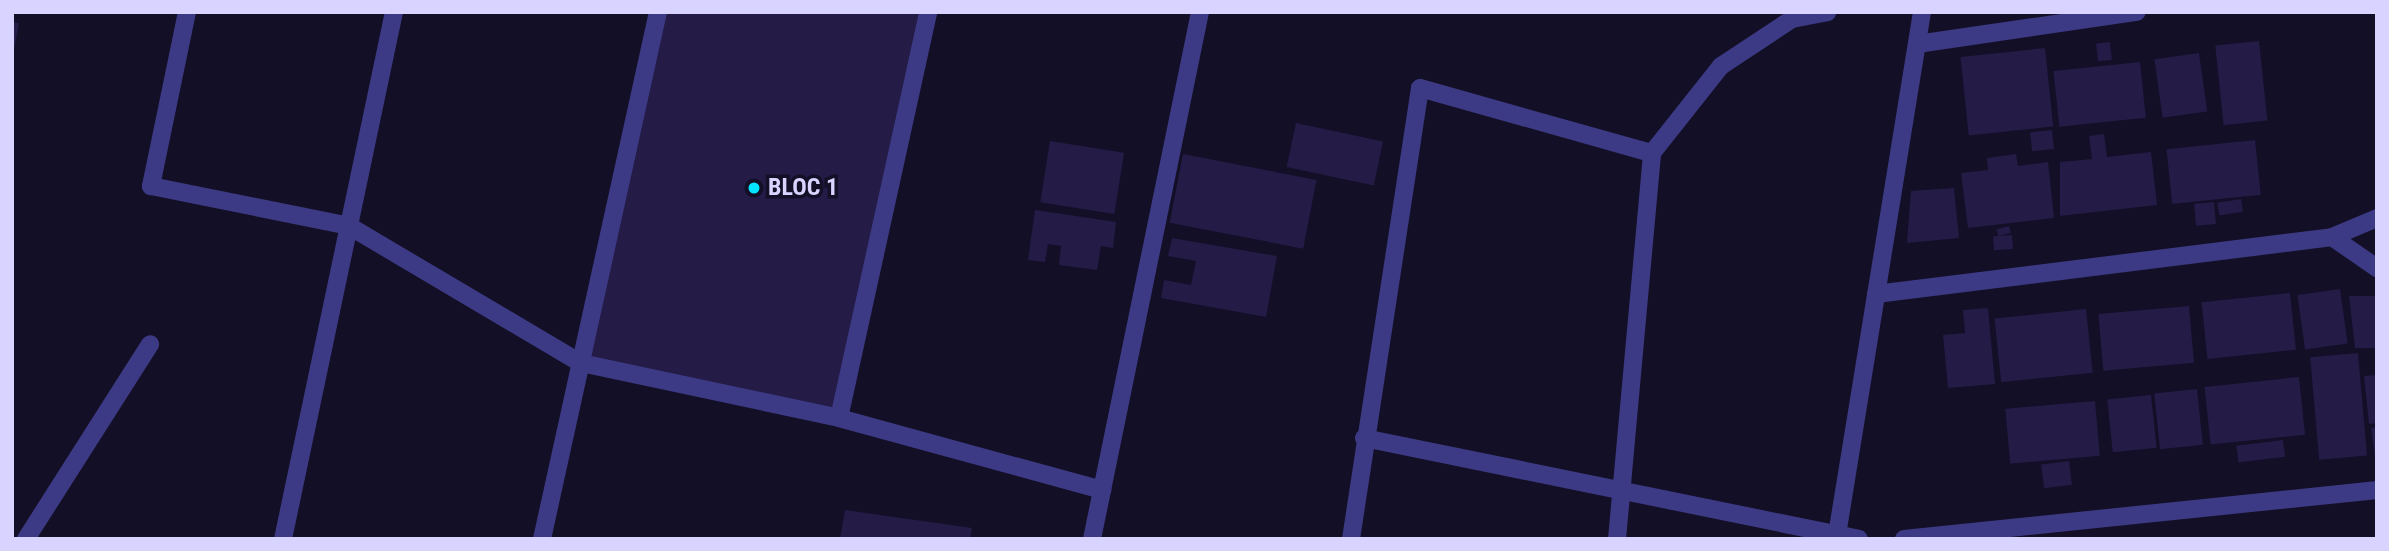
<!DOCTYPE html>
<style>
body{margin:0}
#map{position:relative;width:2389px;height:551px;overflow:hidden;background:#130f26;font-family:"Roboto Condensed",sans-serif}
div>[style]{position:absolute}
.building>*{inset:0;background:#241b47;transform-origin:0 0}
.minor>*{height:18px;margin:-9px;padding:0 9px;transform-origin:9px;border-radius:9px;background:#3d3a85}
.dots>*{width:19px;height:19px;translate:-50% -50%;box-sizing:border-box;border:4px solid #130f26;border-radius:50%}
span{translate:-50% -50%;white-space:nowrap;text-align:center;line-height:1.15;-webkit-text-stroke:7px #130f26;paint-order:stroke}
.poi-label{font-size:24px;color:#d9d4ff;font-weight:700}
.left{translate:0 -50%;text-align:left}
.frame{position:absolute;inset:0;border:14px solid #d9d4ff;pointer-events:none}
</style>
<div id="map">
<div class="building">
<div style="clip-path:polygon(658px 12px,928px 12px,839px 418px,581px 363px)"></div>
<div style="clip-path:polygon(12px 22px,19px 23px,14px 50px,12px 50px)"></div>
<div style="left:2259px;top:41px;width:80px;height:44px;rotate:84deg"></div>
<div style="left:2110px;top:42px;width:18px;height:14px;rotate:84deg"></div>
<div style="left:2045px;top:48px;width:79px;height:85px;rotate:84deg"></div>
<div style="left:2199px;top:53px;width:59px;height:45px;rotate:82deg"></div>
<div style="left:2140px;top:62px;width:56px;height:87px;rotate:84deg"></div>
<div style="left:1296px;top:123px;width:89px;height:45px;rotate:12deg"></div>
<div style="left:2052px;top:130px;width:19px;height:22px;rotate:84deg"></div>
<div style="clip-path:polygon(2104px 134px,2107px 157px,2151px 152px,2157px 205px,2060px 216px,2060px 162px,2092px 159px,2089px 136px)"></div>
<div style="left:2255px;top:140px;width:55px;height:89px;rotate:84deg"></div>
<div style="left:1050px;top:141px;width:75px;height:62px;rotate:9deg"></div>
<div style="left:1183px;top:154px;width:136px;height:70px;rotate:11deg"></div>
<div style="clip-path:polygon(2016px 154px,2018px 166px,2048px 162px,2054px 218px,1968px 228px,1961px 173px,1988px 170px,1987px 158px)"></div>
<div style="clip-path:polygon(1954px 188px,1959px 238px,1907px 243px,1911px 191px)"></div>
<div style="left:2241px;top:199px;width:13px;height:24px;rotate:81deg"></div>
<div style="left:2214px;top:202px;width:22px;height:20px;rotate:85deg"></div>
<div style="clip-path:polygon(1035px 210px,1116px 222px,1113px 248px,1101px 246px,1097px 270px,1059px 265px,1061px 246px,1048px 244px,1045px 262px,1028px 260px)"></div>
<div style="left:2009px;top:226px;width:7px;height:13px;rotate:74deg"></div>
<div style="left:2012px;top:235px;width:14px;height:19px;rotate:86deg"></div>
<div style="clip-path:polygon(1172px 238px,1277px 256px,1266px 317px,1161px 298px,1164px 280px,1191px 285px,1196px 261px,1168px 256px)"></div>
<div style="left:2340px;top:289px;width:55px;height:43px;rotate:82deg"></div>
<div style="left:2290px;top:293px;width:57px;height:89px;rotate:84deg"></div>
<div style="clip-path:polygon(2349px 296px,2377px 296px,2377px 348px,2355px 348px)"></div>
<div style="left:2189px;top:306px;width:57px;height:91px;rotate:85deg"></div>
<div style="clip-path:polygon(1988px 308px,1995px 384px,1948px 388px,1943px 335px,1965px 333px,1963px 310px)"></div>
<div style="left:2086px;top:309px;width:64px;height:92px;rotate:84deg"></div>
<div style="left:2358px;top:353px;width:103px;height:48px;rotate:85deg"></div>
<div style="clip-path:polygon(2377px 375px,2377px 423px,2369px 424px,2364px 376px)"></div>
<div style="left:2299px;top:377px;width:58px;height:95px;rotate:84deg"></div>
<div style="left:2197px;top:389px;width:56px;height:43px;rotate:84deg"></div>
<div style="left:2151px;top:395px;width:53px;height:44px;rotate:84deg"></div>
<div style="left:2095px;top:401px;width:55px;height:90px;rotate:85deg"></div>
<div style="clip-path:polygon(2377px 427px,2377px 456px,2375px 456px,2371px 428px)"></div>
<div style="left:2283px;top:440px;width:17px;height:47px;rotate:83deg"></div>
<div style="left:2069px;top:461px;width:24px;height:28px;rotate:83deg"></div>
<div style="clip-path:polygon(845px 510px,972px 528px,970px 539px,840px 539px)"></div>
</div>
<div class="minor">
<div style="left:187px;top:12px;width:178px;rotate:101.7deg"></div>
<div style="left:151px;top:186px;width:202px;rotate:11.4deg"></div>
<div style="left:349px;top:226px;width:269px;rotate:30.6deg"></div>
<div style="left:581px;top:363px;width:264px;rotate:12deg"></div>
<div style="left:839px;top:418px;width:273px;rotate:15.3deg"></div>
<div style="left:1917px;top:44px;width:222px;rotate:-8.3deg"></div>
<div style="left:2332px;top:237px;width:55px;rotate:34.6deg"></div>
<div style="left:1876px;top:294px;width:460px;rotate:-7.1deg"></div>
<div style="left:2332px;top:237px;width:49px;rotate:-22.9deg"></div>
<div style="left:839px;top:418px;width:416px;rotate:-77.6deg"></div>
<div style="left:1364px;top:438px;width:505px;rotate:11.53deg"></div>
<div style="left:1837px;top:535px;width:530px;rotate:-80.77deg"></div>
<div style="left:26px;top:539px;width:231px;rotate:-57.5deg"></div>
<div style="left:283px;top:539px;width:539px;rotate:-78.11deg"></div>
<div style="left:542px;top:539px;width:540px;rotate:-77.59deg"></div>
<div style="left:1092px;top:539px;width:538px;rotate:-78.42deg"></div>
<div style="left:1351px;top:539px;width:456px;rotate:-81.3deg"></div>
<div style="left:1420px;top:88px;width:241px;rotate:15.7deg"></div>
<div style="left:1652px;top:153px;width:111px;rotate:-51.6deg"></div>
<div style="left:1721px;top:66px;width:85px;rotate:-33.5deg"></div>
<div style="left:1792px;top:19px;width:36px;rotate:-11deg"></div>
<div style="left:1617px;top:539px;width:388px;rotate:-84.8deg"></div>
<div style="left:1904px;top:539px;width:476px;rotate:-5.9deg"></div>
</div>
<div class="dots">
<div style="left:754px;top:188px;background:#00e5ff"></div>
</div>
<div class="poi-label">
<span class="left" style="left:768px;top:188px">BLOC 1</span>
</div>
<div class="frame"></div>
</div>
